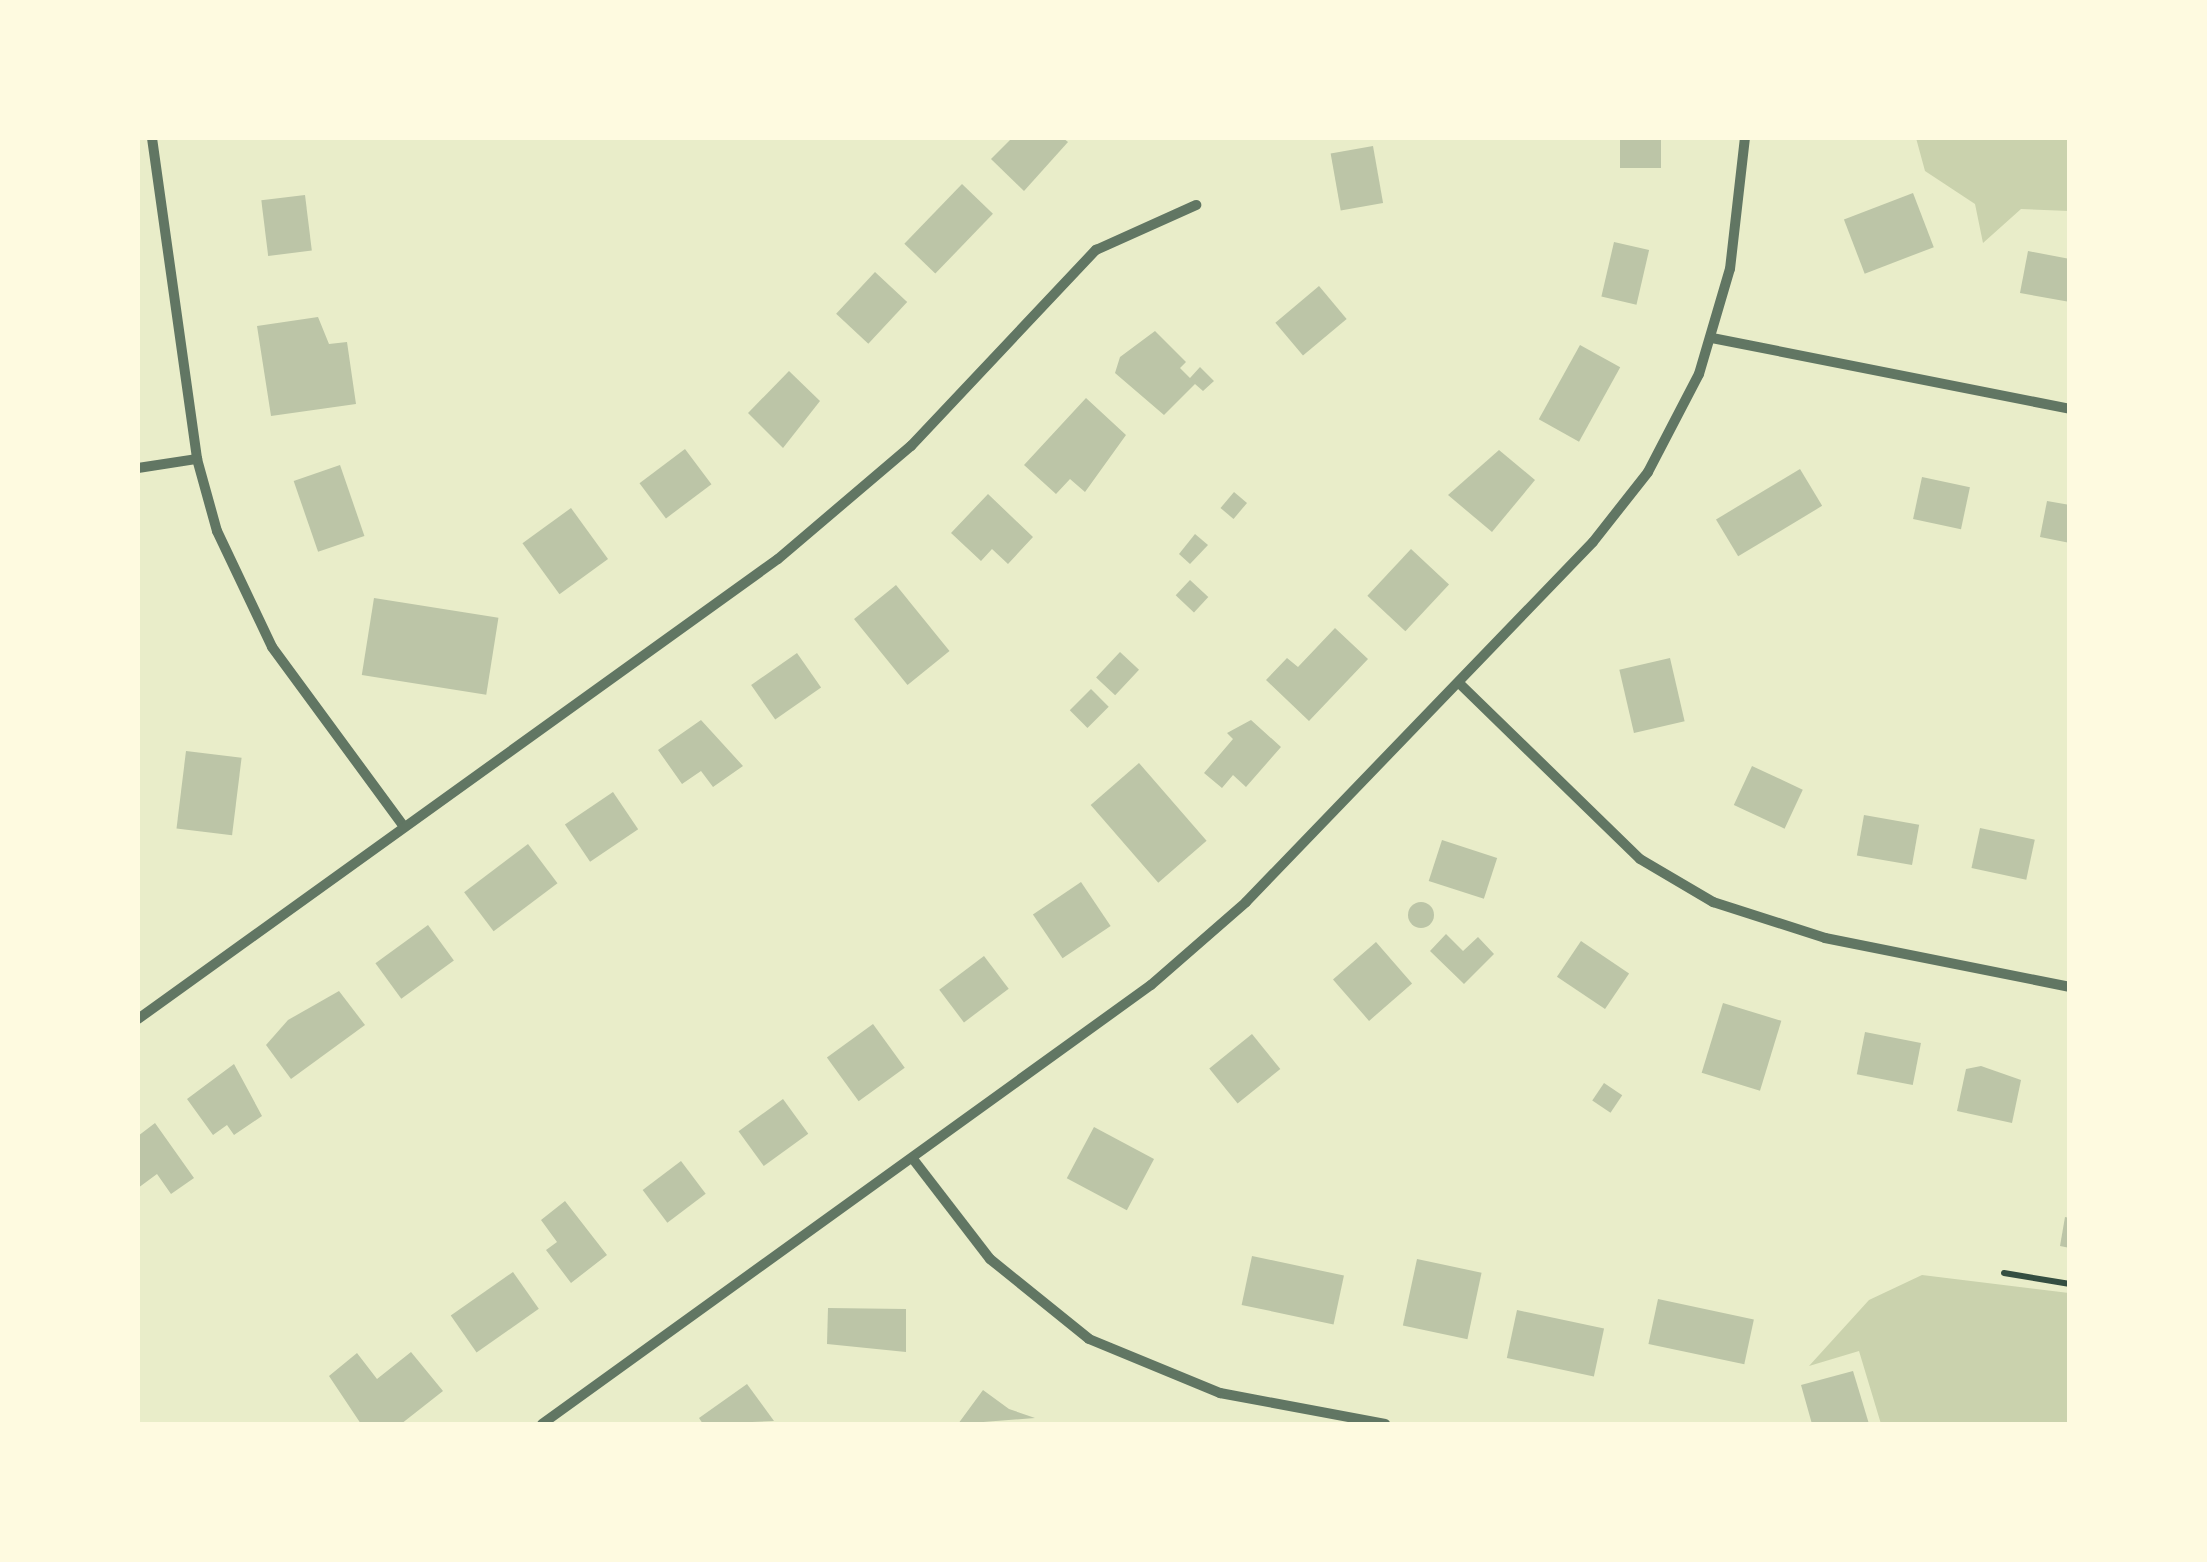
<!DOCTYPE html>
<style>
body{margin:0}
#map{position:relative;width:2207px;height:1562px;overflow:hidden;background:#e9edc9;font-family:"Noto Sans",sans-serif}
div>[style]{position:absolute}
.green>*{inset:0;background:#cad2ad}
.building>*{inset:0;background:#bcc5a7;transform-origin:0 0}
.round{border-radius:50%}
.path>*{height:6px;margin:-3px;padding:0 3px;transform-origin:3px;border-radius:3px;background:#344e41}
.minor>*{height:10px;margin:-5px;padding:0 5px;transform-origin:5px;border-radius:5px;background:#617663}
span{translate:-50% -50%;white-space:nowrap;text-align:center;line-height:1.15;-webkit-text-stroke:9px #fefae0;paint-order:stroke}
.frame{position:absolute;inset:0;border:140px solid #fefae0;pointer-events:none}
</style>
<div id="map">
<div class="green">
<div style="clip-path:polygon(1916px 138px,2069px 138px,2069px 211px,2021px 209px,1983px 243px,1975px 204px,1925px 171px)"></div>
<div style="clip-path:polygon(1922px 1275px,2069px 1293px,2069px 1424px,1881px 1424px,1859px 1351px,1809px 1366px,1869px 1300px)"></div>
</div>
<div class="building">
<div style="clip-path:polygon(1012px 138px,1063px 138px,1068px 142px,1024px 191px,991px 159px)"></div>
<div style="left:1620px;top:138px;width:41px;height:30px"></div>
<div style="left:1373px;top:146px;width:58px;height:43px;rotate:80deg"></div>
<div style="left:962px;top:184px;width:43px;height:83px;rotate:44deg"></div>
<div style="left:1913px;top:193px;width:58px;height:74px;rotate:69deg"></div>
<div style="left:305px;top:195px;width:56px;height:44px;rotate:83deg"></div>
<div style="left:1614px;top:242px;width:36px;height:56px;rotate:13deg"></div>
<div style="clip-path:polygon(2028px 251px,2070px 259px,2070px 302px,2020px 293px)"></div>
<div style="left:875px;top:272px;width:44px;height:57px;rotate:43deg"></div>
<div style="left:1319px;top:286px;width:43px;height:57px;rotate:50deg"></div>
<div style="clip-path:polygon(318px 317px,329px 344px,347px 342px,356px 404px,271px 416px,257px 326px)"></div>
<div style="clip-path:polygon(1155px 331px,1186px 362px,1180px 368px,1190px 378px,1200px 367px,1214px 381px,1203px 391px,1195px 384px,1164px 415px,1115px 373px,1120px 357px)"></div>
<div style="left:1580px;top:345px;width:46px;height:85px;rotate:29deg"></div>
<div style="clip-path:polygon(789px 371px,820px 401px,783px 448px,748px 413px)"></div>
<div style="clip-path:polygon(1086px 398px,1126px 435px,1085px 492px,1070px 479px,1056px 494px,1024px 465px)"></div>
<div style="left:685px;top:449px;width:44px;height:57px;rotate:53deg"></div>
<div style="clip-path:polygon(1499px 450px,1535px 480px,1492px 532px,1448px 495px)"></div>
<div style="left:340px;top:465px;width:75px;height:49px;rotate:71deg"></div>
<div style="left:1800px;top:469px;width:43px;height:98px;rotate:59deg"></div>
<div style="left:1922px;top:477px;width:49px;height:43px;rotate:12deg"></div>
<div style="left:1234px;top:492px;width:17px;height:21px;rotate:40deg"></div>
<div style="clip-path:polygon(988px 494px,1033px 537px,1008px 564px,992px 549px,981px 561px,951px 533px)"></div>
<div style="clip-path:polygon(2047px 501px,2070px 505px,2070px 543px,2040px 537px)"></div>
<div style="left:571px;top:508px;width:63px;height:60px;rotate:54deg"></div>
<div style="clip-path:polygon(1195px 534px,1208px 545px,1190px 564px,1179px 554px)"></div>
<div style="left:1411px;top:549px;width:52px;height:64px;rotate:43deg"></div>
<div style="left:1190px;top:580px;width:25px;height:21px;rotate:43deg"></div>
<div style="left:896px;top:585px;width:85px;height:54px;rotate:51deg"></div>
<div style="left:374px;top:598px;width:126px;height:78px;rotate:9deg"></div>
<div style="clip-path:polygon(1335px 628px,1368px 659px,1309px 721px,1266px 680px,1287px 658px,1298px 667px)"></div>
<div style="left:1120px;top:652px;width:26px;height:35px;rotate:43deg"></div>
<div style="left:797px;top:653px;width:42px;height:56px;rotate:55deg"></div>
<div style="left:1670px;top:658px;width:65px;height:52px;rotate:77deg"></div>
<div style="left:1091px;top:689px;width:25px;height:30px;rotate:45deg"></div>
<div style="clip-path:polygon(701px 720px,743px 766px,713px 787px,701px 771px,682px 784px,658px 750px)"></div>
<div style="clip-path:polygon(1251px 720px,1281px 747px,1246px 787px,1233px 775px,1222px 788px,1204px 773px,1233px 739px,1227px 733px)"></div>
<div style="left:186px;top:751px;width:56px;height:78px;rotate:7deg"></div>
<div style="left:1139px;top:763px;width:103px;height:64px;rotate:49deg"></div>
<div style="left:1752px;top:766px;width:56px;height:43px;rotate:25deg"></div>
<div style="left:613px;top:792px;width:45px;height:58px;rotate:56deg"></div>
<div style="left:1864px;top:815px;width:56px;height:41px;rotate:10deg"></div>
<div style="left:1980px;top:828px;width:56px;height:41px;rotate:12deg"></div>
<div style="left:1442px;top:840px;width:58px;height:43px;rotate:18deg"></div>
<div style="left:528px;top:844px;width:49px;height:80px;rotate:53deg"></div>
<div style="left:1081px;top:882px;width:53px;height:58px;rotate:56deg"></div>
<div class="round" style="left:1408px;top:902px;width:26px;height:26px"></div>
<div style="left:428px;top:925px;width:44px;height:65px;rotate:54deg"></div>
<div style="clip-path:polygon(1446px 934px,1463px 951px,1478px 937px,1494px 954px,1464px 984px,1430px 951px)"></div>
<div style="left:1581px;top:941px;width:58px;height:43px;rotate:34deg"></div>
<div style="left:1376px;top:942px;width:55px;height:57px;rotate:49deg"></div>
<div style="left:984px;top:956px;width:41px;height:56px;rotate:53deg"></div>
<div style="clip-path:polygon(339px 991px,365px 1025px,291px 1079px,266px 1045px,288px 1020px)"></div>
<div style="left:1723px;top:1003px;width:61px;height:73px;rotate:17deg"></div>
<div style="left:873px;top:1024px;width:54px;height:57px;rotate:54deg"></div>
<div style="left:1865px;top:1032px;width:57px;height:43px;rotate:11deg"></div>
<div style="left:1252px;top:1034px;width:45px;height:55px;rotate:51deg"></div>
<div style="clip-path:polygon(234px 1064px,262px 1116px,234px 1135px,227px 1125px,213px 1135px,187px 1099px)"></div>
<div style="clip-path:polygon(1981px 1066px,2021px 1080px,2012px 1123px,1957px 1111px,1966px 1069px)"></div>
<div style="left:1604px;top:1083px;width:22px;height:21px;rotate:34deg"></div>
<div style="left:783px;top:1099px;width:43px;height:55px;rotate:54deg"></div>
<div style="clip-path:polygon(155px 1123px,194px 1178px,171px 1194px,157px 1174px,138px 1188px,138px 1136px)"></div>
<div style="left:1094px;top:1127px;width:68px;height:58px;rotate:28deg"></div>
<div style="left:681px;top:1161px;width:41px;height:48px;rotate:53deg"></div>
<div style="clip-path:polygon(565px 1201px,607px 1255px,571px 1283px,546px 1250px,557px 1242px,541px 1220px)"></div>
<div style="clip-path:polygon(2065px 1217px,2070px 1218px,2070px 1248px,2060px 1246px)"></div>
<div style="left:1252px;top:1256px;width:94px;height:50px;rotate:12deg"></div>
<div style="left:1417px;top:1259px;width:66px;height:68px;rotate:12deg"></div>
<div style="left:513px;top:1272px;width:45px;height:76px;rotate:55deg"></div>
<div style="left:1658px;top:1299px;width:98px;height:46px;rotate:12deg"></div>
<div style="clip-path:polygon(828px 1308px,906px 1309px,906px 1352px,827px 1344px)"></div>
<div style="left:1517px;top:1310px;width:89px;height:49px;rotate:12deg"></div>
<div style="clip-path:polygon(411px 1352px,443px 1391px,401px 1424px,361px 1424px,329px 1376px,357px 1353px,377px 1379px)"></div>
<div style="clip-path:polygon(1853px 1371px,1869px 1424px,1812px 1424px,1801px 1385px)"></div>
<div style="clip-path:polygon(747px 1384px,774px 1421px,703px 1424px,699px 1418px)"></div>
<div style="clip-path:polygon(983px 1390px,1009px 1409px,1035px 1418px,958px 1424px)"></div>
</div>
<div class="path">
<div style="left:2004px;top:1273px;width:67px;rotate:9.5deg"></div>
</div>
<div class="minor">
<div style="left:152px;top:138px;width:324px;rotate:82deg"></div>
<div style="left:197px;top:459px;width:75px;rotate:74.5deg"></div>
<div style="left:217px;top:531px;width:128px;rotate:64.6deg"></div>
<div style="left:272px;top:647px;width:223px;rotate:53.7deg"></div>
<div style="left:1712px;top:338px;width:365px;rotate:11.2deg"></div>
<div style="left:138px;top:468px;width:60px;rotate:-8.7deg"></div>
<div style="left:1460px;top:684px;width:251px;rotate:44.2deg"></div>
<div style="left:1640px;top:859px;width:85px;rotate:30.5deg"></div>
<div style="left:1713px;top:902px;width:118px;rotate:17.8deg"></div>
<div style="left:1825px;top:938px;width:250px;rotate:11.3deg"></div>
<div style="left:138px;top:1019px;width:788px;rotate:-35.71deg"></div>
<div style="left:778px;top:559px;width:175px;rotate:-40.4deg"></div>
<div style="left:911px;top:446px;width:270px;rotate:-46.7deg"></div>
<div style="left:1096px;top:250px;width:110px;rotate:-24.2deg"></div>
<div style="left:913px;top:1159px;width:126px;rotate:52.4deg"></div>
<div style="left:990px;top:1259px;width:127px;rotate:38.9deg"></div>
<div style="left:1089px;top:1339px;width:142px;rotate:22.4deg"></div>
<div style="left:1220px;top:1393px;width:168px;rotate:10.6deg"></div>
<div style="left:542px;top:1424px;width:751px;rotate:-35.79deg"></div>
<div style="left:1151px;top:985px;width:126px;rotate:-41.1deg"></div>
<div style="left:1246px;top:902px;width:500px;rotate:-46.05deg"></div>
<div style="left:1593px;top:542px;width:89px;rotate:-51.8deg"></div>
<div style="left:1648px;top:472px;width:110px;rotate:-62.5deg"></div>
<div style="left:1699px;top:374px;width:109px;rotate:-73.6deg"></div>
<div style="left:1730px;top:269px;width:132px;rotate:-83.5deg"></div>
</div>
<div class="frame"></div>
</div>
